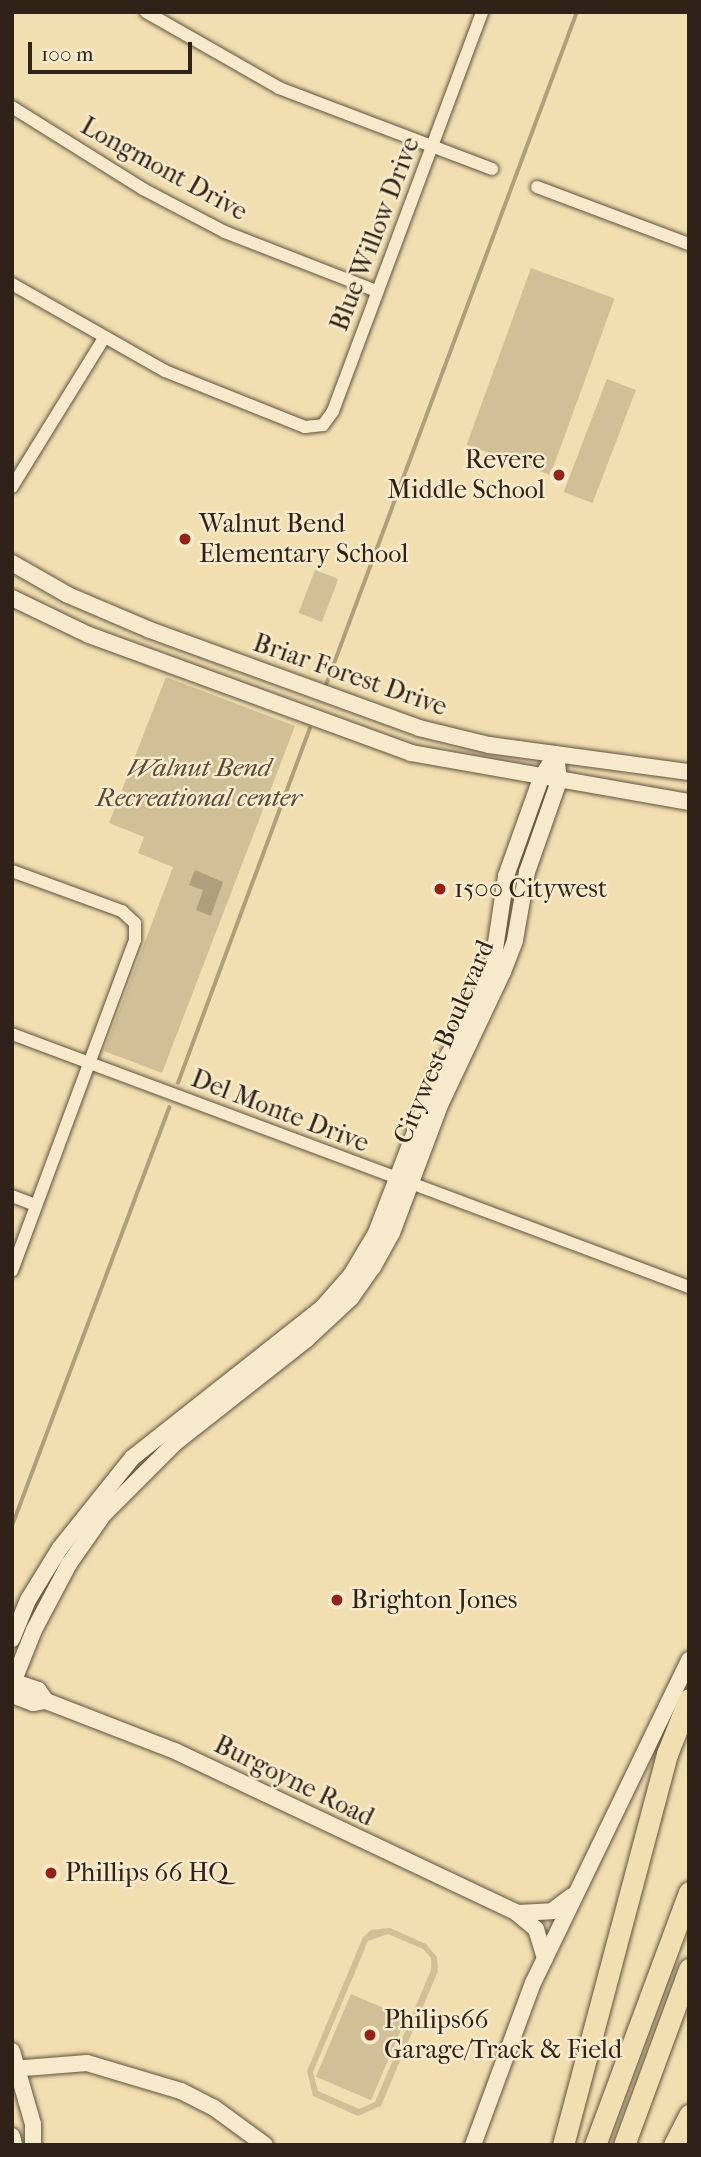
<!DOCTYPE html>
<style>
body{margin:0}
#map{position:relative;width:701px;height:2157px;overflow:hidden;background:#f2dfb1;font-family:"IM FELL French Canon",serif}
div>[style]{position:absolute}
.green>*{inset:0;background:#d1bf97;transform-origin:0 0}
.water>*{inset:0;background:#b09f7d}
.stream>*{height:3.5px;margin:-1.75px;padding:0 1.75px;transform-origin:1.75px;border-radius:1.75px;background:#b09f7d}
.roads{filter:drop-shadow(0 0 2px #60523f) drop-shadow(0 0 2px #60523f)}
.street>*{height:12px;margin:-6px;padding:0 6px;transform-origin:6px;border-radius:6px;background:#f7eacc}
.secondary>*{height:16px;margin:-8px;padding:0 8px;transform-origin:8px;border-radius:8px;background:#f7eacc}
.highway>*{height:21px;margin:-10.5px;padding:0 10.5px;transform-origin:10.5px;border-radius:10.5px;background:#f2dfb1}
.dots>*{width:19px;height:19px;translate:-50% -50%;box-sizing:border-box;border:4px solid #f7eacc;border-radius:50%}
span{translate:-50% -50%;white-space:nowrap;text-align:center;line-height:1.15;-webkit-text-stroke:5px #f7eacc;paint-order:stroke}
.street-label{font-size:26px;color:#2f2319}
.poi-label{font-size:26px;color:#2f2319}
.right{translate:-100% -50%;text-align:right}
.left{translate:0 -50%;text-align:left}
.park-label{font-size:26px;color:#584a38;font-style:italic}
.frame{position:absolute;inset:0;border:14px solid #2f2319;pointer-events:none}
.scale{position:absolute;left:28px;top:42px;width:164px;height:32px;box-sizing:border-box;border:4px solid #2f2319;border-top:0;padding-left:9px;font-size:21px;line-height:24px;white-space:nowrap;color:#2f2319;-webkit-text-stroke:5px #f7eacc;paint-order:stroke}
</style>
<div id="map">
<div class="green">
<div style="left:531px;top:268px;width:89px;height:188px;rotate:20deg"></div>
<div style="left:607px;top:379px;width:31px;height:121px;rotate:21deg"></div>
<div style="left:315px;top:570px;width:25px;height:46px;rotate:21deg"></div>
<div style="clip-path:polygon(166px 677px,295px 726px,162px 1073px,104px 1051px,173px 867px,138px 853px,144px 837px,109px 823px)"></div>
<div style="clip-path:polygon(evenodd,390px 1928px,426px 1944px,437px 1957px,438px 1971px,381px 2106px,358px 2116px,313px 2096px,307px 2071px,363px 1937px,371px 1930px,390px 1928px,388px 1934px,423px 1949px,431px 1958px,431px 1970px,375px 2102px,359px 2109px,318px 2091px,313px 2072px,368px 1941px,388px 1934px)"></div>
<div style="left:351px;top:1994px;width:60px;height:90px;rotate:23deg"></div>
</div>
<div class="water">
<div style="clip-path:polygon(195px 870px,223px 882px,211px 916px,196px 910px,203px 890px,189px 885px)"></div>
</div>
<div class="stream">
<div style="left:326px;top:685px;width:718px;rotate:-69.55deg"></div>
<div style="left:178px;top:1083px;width:378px;rotate:-69.6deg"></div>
<div style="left:12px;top:1526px;width:447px;rotate:-69.4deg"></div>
</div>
<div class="roads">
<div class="street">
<div style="left:146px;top:12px;width:153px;rotate:29.7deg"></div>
<div style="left:279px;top:88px;width:228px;rotate:20.8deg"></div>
<div style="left:12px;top:107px;width:155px;rotate:32deg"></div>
<div style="left:143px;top:189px;width:93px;rotate:27.7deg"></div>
<div style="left:225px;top:232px;width:162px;rotate:21.3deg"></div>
<div style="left:537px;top:187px;width:162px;rotate:20.6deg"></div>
<div style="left:12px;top:284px;width:176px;rotate:29.6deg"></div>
<div style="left:165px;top:371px;width:151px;rotate:21.8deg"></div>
<div style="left:305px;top:427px;width:18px;rotate:-6deg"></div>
<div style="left:323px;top:425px;width:17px;rotate:-54deg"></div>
<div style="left:333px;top:411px;width:426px;rotate:-69.5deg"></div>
<div style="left:12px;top:487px;width:175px;rotate:-58.3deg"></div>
<div style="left:12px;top:871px;width:117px;rotate:20deg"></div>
<div style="left:122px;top:911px;width:18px;rotate:43deg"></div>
<div style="left:135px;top:923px;width:17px;rotate:90deg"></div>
<div style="left:135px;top:940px;width:353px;rotate:110.4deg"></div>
<div style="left:12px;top:1034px;width:723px;rotate:20.49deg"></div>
<div style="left:12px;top:1196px;width:26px;rotate:21deg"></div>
</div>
<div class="secondary">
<div style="left:12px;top:563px;width:64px;rotate:29.7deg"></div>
<div style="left:68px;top:595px;width:89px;rotate:23.1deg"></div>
<div style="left:150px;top:630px;width:286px;rotate:20deg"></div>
<div style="left:419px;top:728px;width:72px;rotate:13.7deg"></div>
<div style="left:489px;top:745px;width:202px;rotate:7.7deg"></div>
<div style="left:12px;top:598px;width:85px;rotate:25.7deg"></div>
<div style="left:89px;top:635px;width:343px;rotate:20.1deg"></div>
<div style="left:411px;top:753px;width:282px;rotate:10deg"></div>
<div style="left:12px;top:1639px;width:42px;rotate:-67.7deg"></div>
<div style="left:28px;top:1600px;width:61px;rotate:-58.4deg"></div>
<div style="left:60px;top:1548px;width:115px;rotate:-51.3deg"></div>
<div style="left:132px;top:1458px;width:242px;rotate:-38.3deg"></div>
<div style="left:322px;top:1308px;width:44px;rotate:-48.7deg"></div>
<div style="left:351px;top:1275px;width:49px;rotate:-59.2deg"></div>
<div style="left:376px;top:1233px;width:173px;rotate:-68.9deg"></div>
<div style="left:438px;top:1072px;width:60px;rotate:-58.7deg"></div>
<div style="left:469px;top:1021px;width:57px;rotate:-66.1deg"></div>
<div style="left:492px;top:969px;width:94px;rotate:-81.4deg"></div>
<div style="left:506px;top:876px;width:104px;rotate:-70.3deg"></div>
<div style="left:541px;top:778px;width:28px;rotate:-58deg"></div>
<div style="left:12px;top:1681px;width:28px;rotate:19deg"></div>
<div style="left:38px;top:1690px;width:14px;rotate:54deg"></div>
<div style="left:12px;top:1685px;width:59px;rotate:-68.2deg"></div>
<div style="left:34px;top:1630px;width:75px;rotate:-62.1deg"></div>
<div style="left:69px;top:1564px;width:61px;rotate:-55deg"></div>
<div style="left:104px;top:1514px;width:100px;rotate:-45deg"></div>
<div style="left:175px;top:1443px;width:167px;rotate:-38.2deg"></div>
<div style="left:306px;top:1340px;width:62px;rotate:-43deg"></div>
<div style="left:351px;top:1298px;width:38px;rotate:-55deg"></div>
<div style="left:373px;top:1267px;width:39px;rotate:-61deg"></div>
<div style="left:392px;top:1233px;width:137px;rotate:-69.4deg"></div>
<div style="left:440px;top:1105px;width:147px;rotate:-64.7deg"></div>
<div style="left:503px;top:972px;width:34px;rotate:-69deg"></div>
<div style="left:515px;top:940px;width:69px;rotate:-80deg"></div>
<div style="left:527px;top:872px;width:96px;rotate:-70.6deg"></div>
<div style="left:559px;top:781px;width:27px;rotate:-96deg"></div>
<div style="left:12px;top:1695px;width:22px;rotate:21deg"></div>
<div style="left:33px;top:1703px;width:13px;rotate:-9deg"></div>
<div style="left:46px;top:1701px;width:138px;rotate:21.2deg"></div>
<div style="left:175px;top:1751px;width:378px;rotate:25.3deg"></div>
<div style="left:517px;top:1913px;width:25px;rotate:40deg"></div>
<div style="left:536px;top:1929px;width:31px;rotate:73deg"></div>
<div style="left:517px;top:1913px;width:35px;rotate:-3deg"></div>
<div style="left:552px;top:1911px;width:25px;rotate:-37deg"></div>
<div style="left:12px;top:2051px;width:76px;rotate:74deg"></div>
<div style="left:33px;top:2124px;width:21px;rotate:90deg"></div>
<div style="left:12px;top:2069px;width:75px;rotate:-4.6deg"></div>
<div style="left:87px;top:2063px;width:98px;rotate:16.6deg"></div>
<div style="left:181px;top:2091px;width:36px;rotate:27deg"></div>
<div style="left:213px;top:2107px;width:64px;rotate:36.2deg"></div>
<div style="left:12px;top:2136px;width:9px;rotate:77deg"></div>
<div style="left:473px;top:2145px;width:173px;rotate:-69.7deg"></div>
<div style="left:533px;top:1983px;width:359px;rotate:-64.2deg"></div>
</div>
<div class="highway">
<div style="left:563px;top:2145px;width:405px;rotate:-75.1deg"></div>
<div style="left:667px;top:1754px;width:59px;rotate:-68.2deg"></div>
<div style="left:595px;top:2145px;width:270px;rotate:-69.6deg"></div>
<div style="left:624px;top:2145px;width:188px;rotate:-69.7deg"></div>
<div style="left:674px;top:2145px;width:34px;rotate:-63deg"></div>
</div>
</div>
<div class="dots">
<div style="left:559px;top:475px;background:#8f2418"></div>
<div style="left:185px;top:539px;background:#8f2418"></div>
<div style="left:440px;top:889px;background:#8f2418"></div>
<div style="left:337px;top:1600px;background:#8f2418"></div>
<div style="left:51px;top:1873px;background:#8f2418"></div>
<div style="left:370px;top:2035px;background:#8f2418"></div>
</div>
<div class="street-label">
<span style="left:164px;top:169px;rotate:29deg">Longmont Drive</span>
<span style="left:375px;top:234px;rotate:-69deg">Blue Willow Drive</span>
<span style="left:350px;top:675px;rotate:19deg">Briar Forest Drive</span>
<span style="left:444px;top:1042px;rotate:-67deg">Citywest Boulevard</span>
<span style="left:280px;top:1111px;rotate:21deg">Del Monte Drive</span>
<span style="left:294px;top:1781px;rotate:26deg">Burgoyne Road</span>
</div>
<div class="poi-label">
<span class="right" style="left:545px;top:475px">Revere<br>Middle School</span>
<span class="left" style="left:199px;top:539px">Walnut Bend<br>Elementary School</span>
<span class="left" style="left:454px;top:889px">1500 Citywest</span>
<span class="left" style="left:351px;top:1600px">Brighton Jones</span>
<span class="left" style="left:65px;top:1873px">Phillips 66 HQ</span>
<span class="left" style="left:384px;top:2035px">Philips66<br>Garage/Track &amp; Field</span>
</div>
<div class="park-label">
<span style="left:199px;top:783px">Walnut Bend<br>Recreational center</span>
</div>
<div class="frame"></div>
<div class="scale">100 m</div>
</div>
